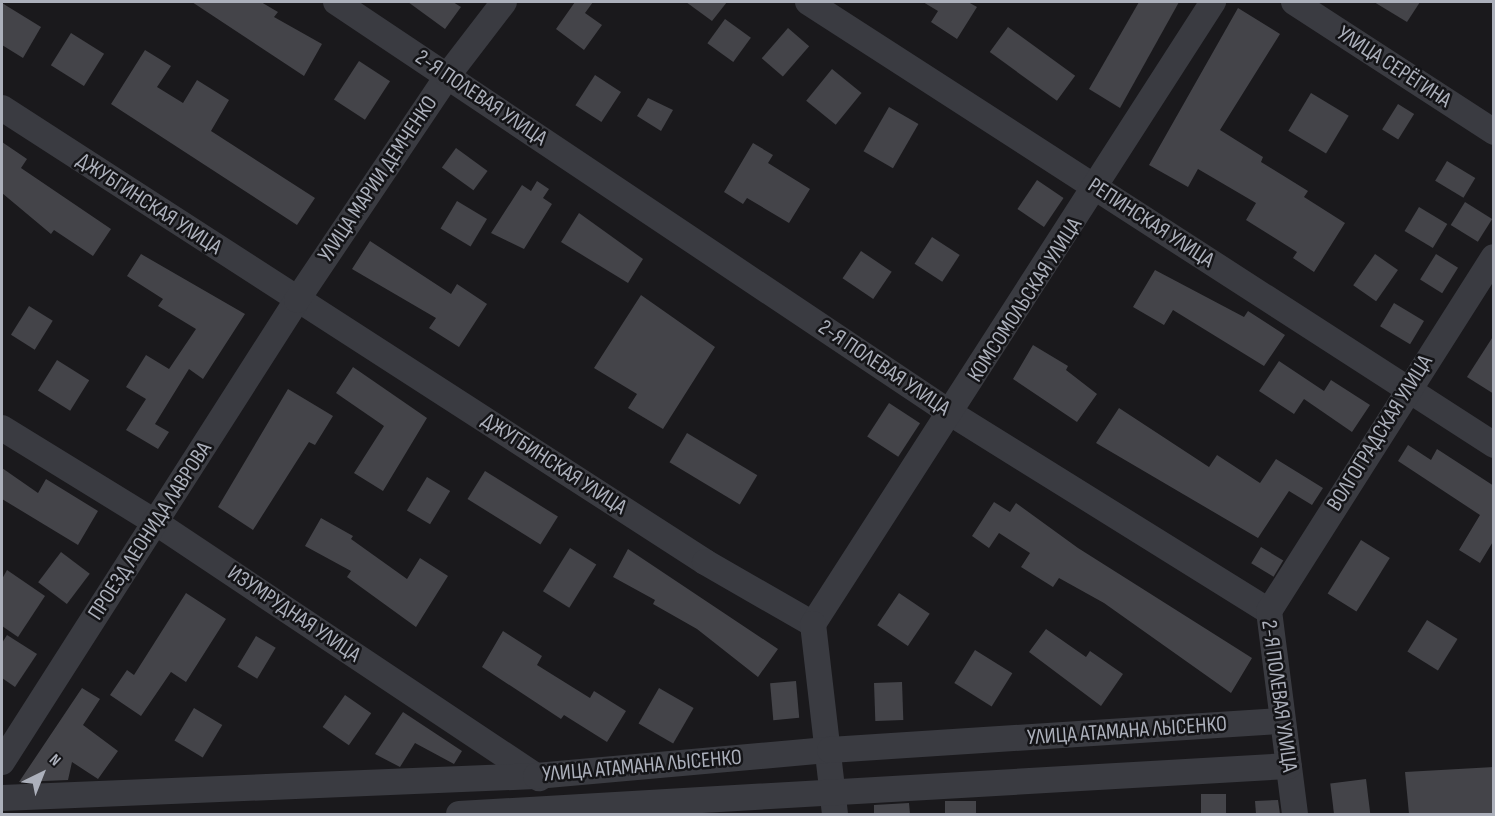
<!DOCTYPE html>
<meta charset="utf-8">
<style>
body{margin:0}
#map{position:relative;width:1495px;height:816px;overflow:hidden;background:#1a191c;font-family:"Sofia Sans Condensed",sans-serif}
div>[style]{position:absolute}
.building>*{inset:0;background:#444449;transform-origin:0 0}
.minor>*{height:26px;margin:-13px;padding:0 13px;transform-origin:13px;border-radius:13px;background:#3a3b41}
span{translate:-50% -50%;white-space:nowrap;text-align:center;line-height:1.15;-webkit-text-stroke:5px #141417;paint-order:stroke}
.street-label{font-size:22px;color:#acb0bb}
.frame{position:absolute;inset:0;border:3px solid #acb0bb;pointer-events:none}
.north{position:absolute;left:12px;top:744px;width:60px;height:60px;-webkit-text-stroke:4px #141417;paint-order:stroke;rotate:43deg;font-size:16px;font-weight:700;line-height:24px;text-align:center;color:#acb0bb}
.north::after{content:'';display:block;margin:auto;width:21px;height:27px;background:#acb0bb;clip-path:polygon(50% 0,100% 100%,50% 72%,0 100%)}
</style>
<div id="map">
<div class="building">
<div style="clip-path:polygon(192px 2px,261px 2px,278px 12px,274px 17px,322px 44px,304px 76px)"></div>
<div style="clip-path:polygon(408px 2px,453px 2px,461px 7px,445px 29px)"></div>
<div style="clip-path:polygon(575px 2px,593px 2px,585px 13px,602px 25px,584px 50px,556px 29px)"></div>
<div style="clip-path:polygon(686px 2px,727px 2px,712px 21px)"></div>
<div style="clip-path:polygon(923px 2px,968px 2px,977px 7px,957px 39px,931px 22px,938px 11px)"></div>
<div style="clip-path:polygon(1139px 2px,1179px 2px,1120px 108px,1089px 89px)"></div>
<div style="clip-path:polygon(1374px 2px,1420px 2px,1407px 22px)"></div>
<div style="clip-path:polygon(2px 3px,41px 27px,23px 58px,2px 45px)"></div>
<div style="clip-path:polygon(1238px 8px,1280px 34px,1220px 130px,1263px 157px,1261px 162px,1308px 191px,1304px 197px,1345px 223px,1314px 272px,1293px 258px,1297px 252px,1246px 220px,1256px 203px,1198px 169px,1188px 187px,1149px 165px)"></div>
<div style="left:725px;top:19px;width:32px;height:30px;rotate:36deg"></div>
<div style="left:1008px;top:27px;width:83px;height:31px;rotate:36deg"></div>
<div style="left:788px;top:28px;width:28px;height:40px;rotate:41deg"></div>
<div style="left:71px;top:33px;width:39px;height:38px;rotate:32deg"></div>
<div style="clip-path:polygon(145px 50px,171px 66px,157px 87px,183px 103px,197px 80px,229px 100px,211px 131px,315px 198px,297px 225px,111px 104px)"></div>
<div style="left:359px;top:61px;width:37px;height:46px;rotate:33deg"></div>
<div style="left:832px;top:69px;width:38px;height:41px;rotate:39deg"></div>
<div style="left:595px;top:75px;width:31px;height:36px;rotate:33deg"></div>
<div style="left:1311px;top:93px;width:44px;height:44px;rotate:31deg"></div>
<div style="clip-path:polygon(648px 98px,673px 110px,661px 131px,637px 116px)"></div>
<div style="left:1398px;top:104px;width:19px;height:30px;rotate:32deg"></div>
<div style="left:889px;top:107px;width:34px;height:51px;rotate:30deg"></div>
<div style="clip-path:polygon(2px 142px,27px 159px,21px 168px,111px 229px,93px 256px,54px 230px,51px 234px,2px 193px)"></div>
<div style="clip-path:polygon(753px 143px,773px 155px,768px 163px,810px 189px,789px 223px,747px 198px,743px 204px,724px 192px)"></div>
<div style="left:456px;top:148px;width:39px;height:24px;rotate:36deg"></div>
<div style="left:1447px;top:161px;width:33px;height:23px;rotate:31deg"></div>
<div style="left:1037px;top:180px;width:32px;height:35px;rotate:34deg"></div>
<div style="clip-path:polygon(537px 181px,549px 189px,543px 198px,552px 204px,524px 249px,491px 233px,522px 185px,531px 191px)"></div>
<div style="left:457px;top:201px;width:35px;height:32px;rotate:31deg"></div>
<div style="left:1465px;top:202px;width:32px;height:27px;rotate:32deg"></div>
<div style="left:1419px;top:207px;width:33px;height:28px;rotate:31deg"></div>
<div style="clip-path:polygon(579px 213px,643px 259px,628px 283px,561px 242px)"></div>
<div style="left:932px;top:237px;width:33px;height:32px;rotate:33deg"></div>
<div style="clip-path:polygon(370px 241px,451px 294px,457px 284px,487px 304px,459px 347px,429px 328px,436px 318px,352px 269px)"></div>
<div style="left:861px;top:251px;width:37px;height:33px;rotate:34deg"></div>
<div style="clip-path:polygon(141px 254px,245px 314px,203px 379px,189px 369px,155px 424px,169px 432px,158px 449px,126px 430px,146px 399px,126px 387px,146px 355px,169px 369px,196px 329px,158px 306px,163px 299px,127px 276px)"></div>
<div style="left:1375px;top:254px;width:28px;height:38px;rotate:35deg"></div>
<div style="left:1436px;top:254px;width:26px;height:30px;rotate:32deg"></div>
<div style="clip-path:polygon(1155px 270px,1244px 317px,1248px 311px,1285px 335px,1264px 366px,1173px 310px,1164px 325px,1133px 307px)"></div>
<div style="clip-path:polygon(641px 295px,715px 347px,663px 429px,628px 408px,637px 394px,594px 368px)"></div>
<div style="left:1394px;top:303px;width:35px;height:27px;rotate:31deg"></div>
<div style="left:29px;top:306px;width:28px;height:34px;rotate:32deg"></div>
<div style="clip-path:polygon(1494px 335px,1494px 394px,1467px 377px)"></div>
<div style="clip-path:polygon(1033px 345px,1068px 366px,1066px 370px,1097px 394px,1077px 422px,1013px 379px)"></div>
<div style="left:57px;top:360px;width:38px;height:36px;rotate:32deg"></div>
<div style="clip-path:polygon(1279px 361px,1324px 391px,1331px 380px,1370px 405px,1352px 432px,1304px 399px,1294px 414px,1259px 391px)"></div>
<div style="clip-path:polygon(353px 367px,427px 418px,383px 491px,354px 473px,384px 426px,336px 393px)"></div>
<div style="clip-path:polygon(288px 389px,333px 416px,315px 445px,309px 442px,253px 530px,218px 507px)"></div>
<div style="left:889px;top:403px;width:37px;height:40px;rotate:33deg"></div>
<div style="clip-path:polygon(1119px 408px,1209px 467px,1217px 455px,1260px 483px,1276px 459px,1323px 488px,1312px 505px,1289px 491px,1258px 538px,1096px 443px)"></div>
<div style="left:687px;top:433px;width:82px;height:34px;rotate:31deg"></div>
<div style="clip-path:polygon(1408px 445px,1431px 460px,1437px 449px,1494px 486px,1494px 540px,1480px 563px,1459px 550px,1480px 515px,1398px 461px)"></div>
<div style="clip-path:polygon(2px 468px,38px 493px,46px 479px,98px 511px,78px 545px,2px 499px)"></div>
<div style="left:485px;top:471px;width:86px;height:33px;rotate:32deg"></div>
<div style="left:427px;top:477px;width:27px;height:39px;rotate:31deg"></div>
<div style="clip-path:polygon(994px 502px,1010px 512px,1016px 503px,1078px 548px,1252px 658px,1231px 693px,1104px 603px,1059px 578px,1053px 587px,1021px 567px,1030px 553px,999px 533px,989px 548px,972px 536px)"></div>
<div style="clip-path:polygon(321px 518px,353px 536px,351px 539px,407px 579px,420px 558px,448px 576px,416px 627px,347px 577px,351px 571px,305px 546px)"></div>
<div style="left:1361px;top:540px;width:34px;height:63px;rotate:32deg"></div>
<div style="left:1261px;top:547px;width:26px;height:19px;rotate:31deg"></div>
<div style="left:570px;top:548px;width:31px;height:51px;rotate:32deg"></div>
<div style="clip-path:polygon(628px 549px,778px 649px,758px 677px,697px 629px,653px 604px,655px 600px,613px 577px)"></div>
<div style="left:61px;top:552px;width:36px;height:38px;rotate:37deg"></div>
<div style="clip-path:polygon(7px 570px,45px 596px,18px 637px,2px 626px,2px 579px)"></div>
<div style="clip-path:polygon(186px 593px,226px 619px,186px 682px,171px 672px,141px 716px,110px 695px,127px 670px,134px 675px)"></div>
<div style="left:899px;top:593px;width:37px;height:39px;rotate:34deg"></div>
<div style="left:1427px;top:620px;width:36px;height:37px;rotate:32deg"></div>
<div style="clip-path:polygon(1046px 629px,1086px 657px,1090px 651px,1123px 674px,1101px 706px,1029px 652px)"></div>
<div style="clip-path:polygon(503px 631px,542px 656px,537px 665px,590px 698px,594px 691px,626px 711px,607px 742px,564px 715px,561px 719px,482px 667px)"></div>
<div style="clip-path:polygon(7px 635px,37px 654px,15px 687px,2px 678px,2px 643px)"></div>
<div style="left:256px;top:636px;width:23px;height:36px;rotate:31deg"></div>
<div style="left:975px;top:650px;width:44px;height:39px;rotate:32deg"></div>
<div style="left:796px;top:681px;width:37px;height:26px;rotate:85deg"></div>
<div style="left:902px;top:682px;width:38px;height:28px;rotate:88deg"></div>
<div style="clip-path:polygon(82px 688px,100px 699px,83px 725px,118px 751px,98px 779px,72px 762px,68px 780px,19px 782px)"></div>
<div style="left:659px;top:688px;width:40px;height:41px;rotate:30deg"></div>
<div style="left:345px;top:695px;width:32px;height:39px;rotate:35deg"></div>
<div style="left:194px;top:708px;width:33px;height:38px;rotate:31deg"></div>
<div style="clip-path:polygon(403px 712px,462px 751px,454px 764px,415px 743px,400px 767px,375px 754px)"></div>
<div style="clip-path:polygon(1494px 767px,1494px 814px,1409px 814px,1405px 772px)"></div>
<div style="left:1366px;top:779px;width:35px;height:36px;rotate:83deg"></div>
<div style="left:1201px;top:794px;width:25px;height:20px"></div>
<div style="clip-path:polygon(1278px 800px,1280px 814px,1256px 814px,1255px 801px)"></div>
<div style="left:945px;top:801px;width:31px;height:13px"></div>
<div style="clip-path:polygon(909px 803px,910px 814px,874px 814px,874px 805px)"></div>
</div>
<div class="minor">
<div style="left:336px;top:2px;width:741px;rotate:33.78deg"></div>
<div style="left:952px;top:414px;width:373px;rotate:31.9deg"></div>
<div style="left:1269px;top:611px;width:205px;rotate:82.7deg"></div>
<div style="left:808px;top:2px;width:817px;rotate:32.85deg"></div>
<div style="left:1294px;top:2px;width:239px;rotate:33deg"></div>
<div style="left:2px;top:108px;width:837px;rotate:32.85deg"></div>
<div style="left:705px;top:562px;width:125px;rotate:29.9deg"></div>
<div style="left:2px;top:428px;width:180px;rotate:31.6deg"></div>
<div style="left:155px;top:522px;width:462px;rotate:33.7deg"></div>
<div style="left:1269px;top:611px;width:419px;rotate:-57.6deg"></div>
<div style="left:813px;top:624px;width:740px;rotate:-57.26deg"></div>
<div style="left:813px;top:624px;width:191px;rotate:83.4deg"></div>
<div style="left:2px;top:762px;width:548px;rotate:-57.44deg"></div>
<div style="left:297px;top:300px;width:271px;rotate:-56.1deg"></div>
<div style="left:448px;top:75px;width:92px;rotate:-52.5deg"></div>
<div style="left:2px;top:798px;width:534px;rotate:-2.36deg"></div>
<div style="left:536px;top:776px;width:295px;rotate:-5.1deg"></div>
<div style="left:830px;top:750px;width:453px;rotate:-3.7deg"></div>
<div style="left:459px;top:814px;width:831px;rotate:-3.31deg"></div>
</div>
<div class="street-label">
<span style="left:1394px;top:67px;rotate:33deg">УЛИЦА СЕРЁГИНА</span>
<span style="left:481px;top:98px;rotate:34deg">2-Я ПОЛЕВАЯ УЛИЦА</span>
<span style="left:378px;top:179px;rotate:-56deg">УЛИЦА МАРИИ ДЕМЧЕНКО</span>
<span style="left:149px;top:204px;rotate:33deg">ДЖУБГИНСКАЯ УЛИЦА</span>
<span style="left:1151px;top:223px;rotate:33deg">РЕПИНСКАЯ УЛИЦА</span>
<span style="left:1025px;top:300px;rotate:-57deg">КОМСОМОЛЬСКАЯ УЛИЦА</span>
<span style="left:884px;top:368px;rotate:34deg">2-Я ПОЛЕВАЯ УЛИЦА</span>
<span style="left:1380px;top:433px;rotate:-58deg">ВОЛГОГРАДСКАЯ УЛИЦА</span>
<span style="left:554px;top:464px;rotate:33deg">ДЖУГБИНСКАЯ УЛИЦА</span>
<span style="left:150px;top:531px;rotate:-57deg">ПРОЕЗД ЛЕОНИДА ЛАВРОВА</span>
<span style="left:294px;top:614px;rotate:34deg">ИЗУМРУДНАЯ УЛИЦА</span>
<span style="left:1279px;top:696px;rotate:82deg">2-Я ПОЛЕВАЯ УЛИЦА</span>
<span style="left:1127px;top:731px;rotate:-4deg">УЛИЦА АТАМАНА ЛЫСЕНКО</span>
<span style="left:642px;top:766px;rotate:-5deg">УЛИЦА АТАМАНА ЛЫСЕНКО</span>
</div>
<div class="frame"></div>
<div class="north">N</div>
</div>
